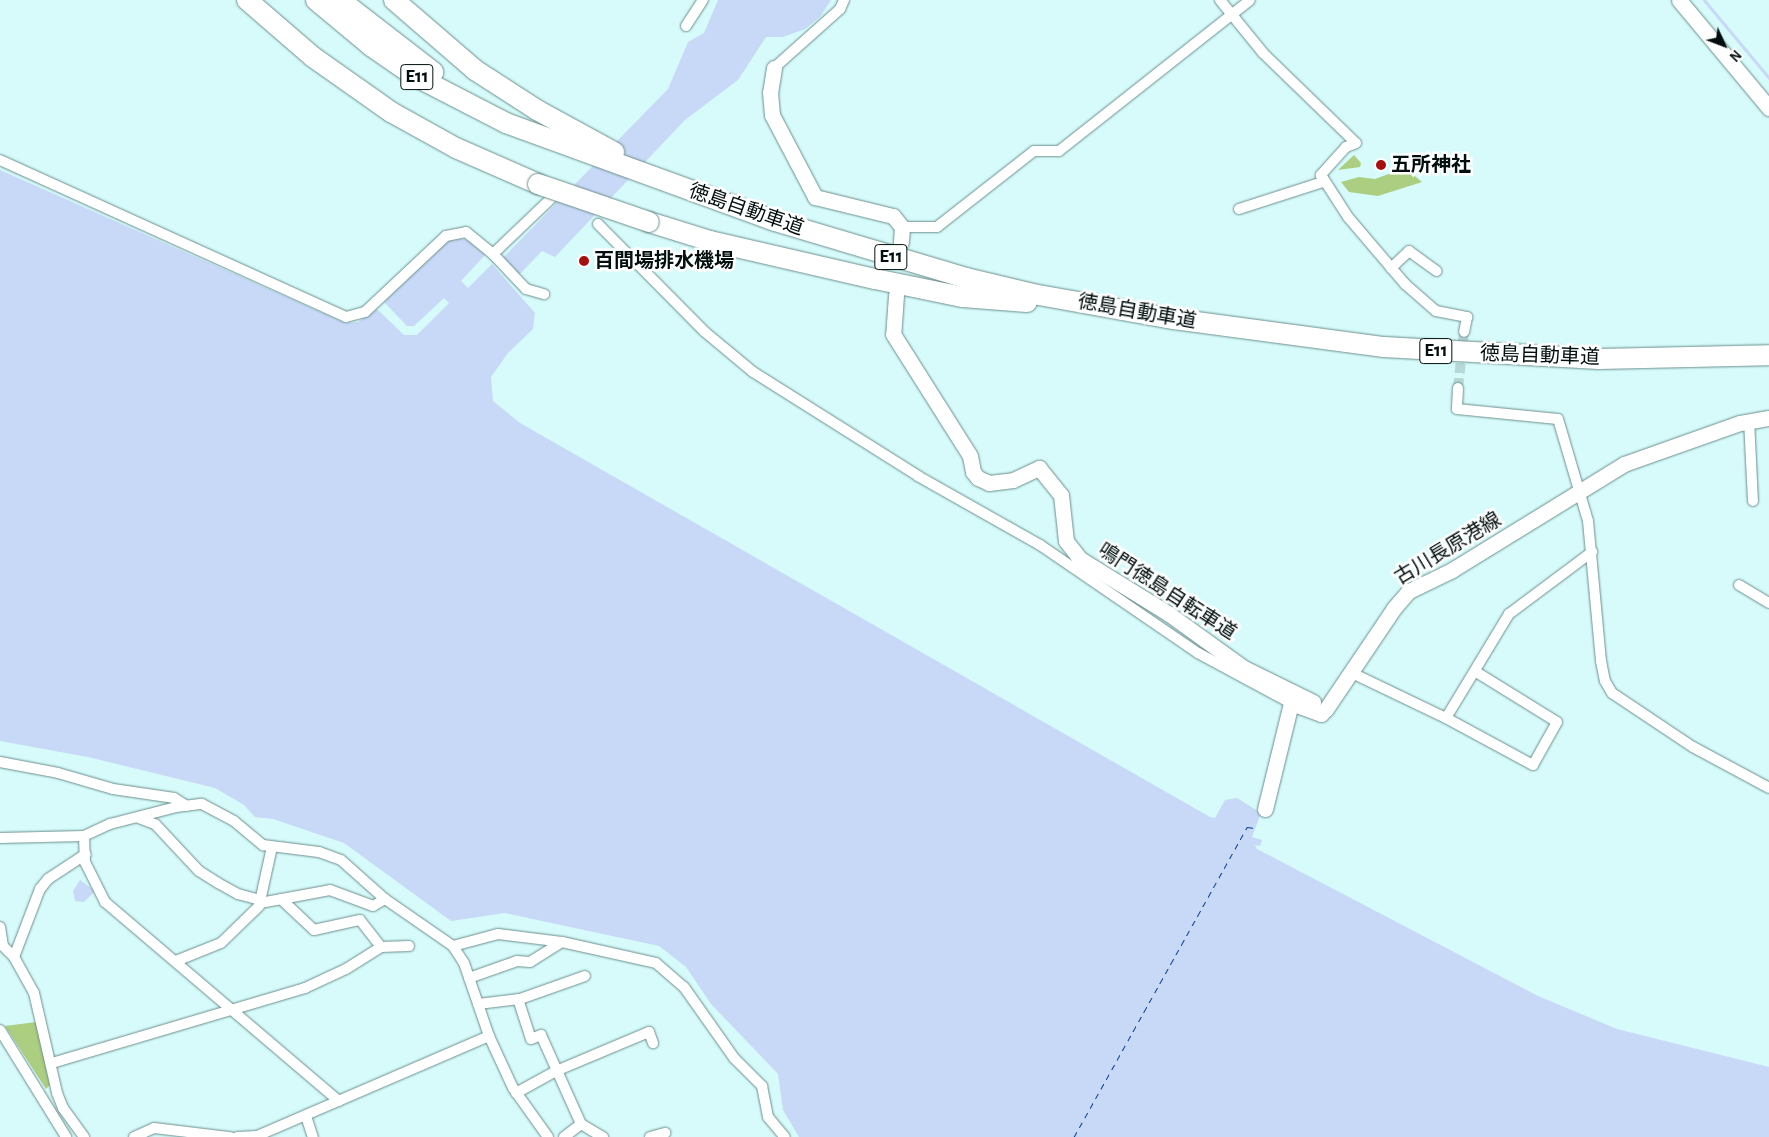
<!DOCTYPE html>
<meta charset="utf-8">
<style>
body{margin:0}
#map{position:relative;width:1769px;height:1137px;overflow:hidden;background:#d6fbfa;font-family:"Alegreya Sans","Noto Sans JP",sans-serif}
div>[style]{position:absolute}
.green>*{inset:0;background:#acce80}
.water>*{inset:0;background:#c7d9f7}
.stream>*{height:3px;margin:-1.5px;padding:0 1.5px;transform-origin:1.5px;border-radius:1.5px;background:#c7d9f7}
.ferry>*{height:1px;margin-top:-0.5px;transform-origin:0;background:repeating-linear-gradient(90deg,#0c3c8f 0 6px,transparent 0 11px)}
.street-tunnel>*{height:10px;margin-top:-5px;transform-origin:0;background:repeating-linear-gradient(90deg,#b6d8d7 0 10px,transparent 0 15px)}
.roads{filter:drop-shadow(0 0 1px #6c8e8d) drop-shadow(0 0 1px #6c8e8d)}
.street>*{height:10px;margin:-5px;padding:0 5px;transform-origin:5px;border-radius:5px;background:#fff}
.secondary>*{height:15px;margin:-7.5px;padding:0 7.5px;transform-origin:7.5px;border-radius:7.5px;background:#fff}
.highway>*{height:20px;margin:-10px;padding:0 10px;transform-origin:10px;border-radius:10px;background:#fff}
.bridges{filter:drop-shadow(0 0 1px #6c8e8d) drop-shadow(0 0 1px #6c8e8d)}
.highway-bridge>*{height:20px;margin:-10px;padding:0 10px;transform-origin:10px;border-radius:10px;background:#fff}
.dots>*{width:14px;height:14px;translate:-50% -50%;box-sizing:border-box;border:2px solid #fff;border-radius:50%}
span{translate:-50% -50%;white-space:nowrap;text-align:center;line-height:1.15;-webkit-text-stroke:5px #fff;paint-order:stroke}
.shield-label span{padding:1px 4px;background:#fff;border:1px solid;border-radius:4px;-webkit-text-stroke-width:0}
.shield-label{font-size:19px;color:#030f0f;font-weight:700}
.poi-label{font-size:20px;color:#030f0f;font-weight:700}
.left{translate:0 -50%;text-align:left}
.street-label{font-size:20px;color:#030f0f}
.north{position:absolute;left:1699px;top:20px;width:50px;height:50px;-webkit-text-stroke:4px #fff;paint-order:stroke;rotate:133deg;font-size:14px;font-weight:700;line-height:20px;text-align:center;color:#030f0f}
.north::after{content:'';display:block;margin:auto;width:18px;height:22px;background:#030f0f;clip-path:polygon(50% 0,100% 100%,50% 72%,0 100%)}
</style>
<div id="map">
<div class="green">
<div style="clip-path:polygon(1354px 155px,1361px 163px,1360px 167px,1338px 170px)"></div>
<div style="clip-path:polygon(1405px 168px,1422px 182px,1378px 196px,1349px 192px,1341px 182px,1359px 177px,1375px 179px)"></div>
<div style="clip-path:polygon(36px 1022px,51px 1084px,46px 1089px,5px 1026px)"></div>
</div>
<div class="water">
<div style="clip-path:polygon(718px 0,831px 0,820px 17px,805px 29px,783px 37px,766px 37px,738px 80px,685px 120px,555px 257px,542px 251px,518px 276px,502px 259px,668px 89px,688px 42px,704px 33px)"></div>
<div style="clip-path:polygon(0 170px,345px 323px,358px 322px,377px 309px,404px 335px,417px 335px,449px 303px,444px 298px,414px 326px,407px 326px,384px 302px,451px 238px,470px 240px,487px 253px,461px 281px,468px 288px,492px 264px,535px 313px,533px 329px,508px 353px,491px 377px,493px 401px,520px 423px,1210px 817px,1215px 818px,1225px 800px,1237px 798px,1261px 813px,1252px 837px,1262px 840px,1260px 846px,1255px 845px,1257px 849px,1538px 996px,1617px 1029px,1769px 1067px,1769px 1137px,799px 1137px,783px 1110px,778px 1074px,711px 1004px,686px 967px,659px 946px,505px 913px,451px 921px,344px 843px,273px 819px,255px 817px,244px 805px,215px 788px,88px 757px,0 741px)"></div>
<div style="clip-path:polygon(80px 880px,95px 891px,84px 902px,75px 901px,73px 891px)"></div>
</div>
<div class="stream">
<div style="left:1704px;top:0;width:102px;rotate:50.2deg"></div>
</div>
<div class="ferry">
<div style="left:1074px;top:1137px;width:355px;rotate:-60.8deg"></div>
<div style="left:1247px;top:827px;width:8px;rotate:7deg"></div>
</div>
<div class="street-tunnel">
<div style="left:1458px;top:388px;width:56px;rotate:-83.9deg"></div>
</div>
<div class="roads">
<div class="street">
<div style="left:1220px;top:0;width:68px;rotate:50.9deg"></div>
<div style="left:1263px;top:53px;width:129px;rotate:44.1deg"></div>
<div style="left:1356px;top:143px;width:11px;rotate:158deg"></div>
<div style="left:1346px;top:147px;width:38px;rotate:132deg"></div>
<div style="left:1321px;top:175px;width:50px;rotate:57.3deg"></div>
<div style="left:1348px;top:217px;width:88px;rotate:49.6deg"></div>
<div style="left:1405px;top:284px;width:41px;rotate:41.1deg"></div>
<div style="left:1436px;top:311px;width:32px;rotate:11deg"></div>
<div style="left:1467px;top:317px;width:15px;rotate:101deg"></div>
<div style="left:686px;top:26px;width:31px;rotate:-57deg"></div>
<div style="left:774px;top:68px;width:89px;rotate:-41.8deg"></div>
<div style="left:840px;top:9px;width:10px;rotate:-66deg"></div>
<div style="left:0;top:160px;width:380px;rotate:24.4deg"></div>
<div style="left:346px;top:317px;width:20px;rotate:-15deg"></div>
<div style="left:365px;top:312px;width:111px;rotate:-43.2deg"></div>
<div style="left:446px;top:236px;width:20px;rotate:-11deg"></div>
<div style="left:466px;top:232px;width:35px;rotate:39deg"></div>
<div style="left:493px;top:254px;width:91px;rotate:-43.7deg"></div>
<div style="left:1239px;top:209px;width:88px;rotate:-17.8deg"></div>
<div style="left:598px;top:224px;width:152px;rotate:45.3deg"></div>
<div style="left:705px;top:332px;width:62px;rotate:39.8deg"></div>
<div style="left:753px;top:372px;width:195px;rotate:32.2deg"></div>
<div style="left:918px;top:476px;width:140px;rotate:29.5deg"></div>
<div style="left:1040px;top:545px;width:191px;rotate:34.4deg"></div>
<div style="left:1198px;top:653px;width:106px;rotate:28.3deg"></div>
<div style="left:902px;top:227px;width:35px"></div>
<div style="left:937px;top:227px;width:123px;rotate:-38.1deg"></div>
<div style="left:1034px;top:151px;width:25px"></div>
<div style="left:1059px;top:151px;width:243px;rotate:-38.3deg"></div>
<div style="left:493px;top:254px;width:48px;rotate:46.7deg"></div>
<div style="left:526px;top:289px;width:19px;rotate:16deg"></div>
<div style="left:1391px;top:268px;width:25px;rotate:-43deg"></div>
<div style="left:1409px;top:251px;width:34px;rotate:36deg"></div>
<div style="left:1458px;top:388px;width:21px;rotate:93deg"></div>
<div style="left:1457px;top:409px;width:101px;rotate:5.7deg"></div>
<div style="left:1558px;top:419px;width:106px;rotate:73.6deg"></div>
<div style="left:1588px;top:521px;width:141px;rotate:84.7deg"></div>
<div style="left:1601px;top:661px;width:20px;rotate:79deg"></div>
<div style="left:1605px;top:681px;width:14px;rotate:60deg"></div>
<div style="left:1612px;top:693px;width:97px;rotate:33.7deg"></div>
<div style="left:1693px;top:747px;width:86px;rotate:28.3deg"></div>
<div style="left:1749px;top:420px;width:81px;rotate:87.2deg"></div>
<div style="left:1739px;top:585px;width:35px;rotate:31deg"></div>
<div style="left:1352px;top:673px;width:104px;rotate:25.6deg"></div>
<div style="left:1446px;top:718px;width:99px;rotate:28.4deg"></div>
<div style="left:1533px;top:765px;width:49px;rotate:-60.8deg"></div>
<div style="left:1557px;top:722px;width:95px;rotate:-148.3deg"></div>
<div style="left:1446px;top:718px;width:122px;rotate:-58.8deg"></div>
<div style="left:1509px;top:614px;width:104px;rotate:-36.8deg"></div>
<div style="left:0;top:762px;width:59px;rotate:10.7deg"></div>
<div style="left:58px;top:773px;width:57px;rotate:16.2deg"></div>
<div style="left:113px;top:789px;width:62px;rotate:8.4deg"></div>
<div style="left:174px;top:798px;width:15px;rotate:32deg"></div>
<div style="left:139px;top:818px;width:17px;rotate:21deg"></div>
<div style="left:155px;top:824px;width:64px;rotate:46.9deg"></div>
<div style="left:199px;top:871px;width:22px;rotate:32deg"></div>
<div style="left:218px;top:883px;width:23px;rotate:29deg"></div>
<div style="left:238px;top:894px;width:24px;rotate:15deg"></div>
<div style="left:84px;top:836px;width:26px;rotate:88deg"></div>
<div style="left:85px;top:862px;width:45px;rotate:63.4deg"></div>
<div style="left:105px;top:902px;width:307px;rotate:40.4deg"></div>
<div style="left:0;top:838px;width:84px;rotate:-1.4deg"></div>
<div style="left:84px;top:836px;width:29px;rotate:-25deg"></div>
<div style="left:110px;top:824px;width:68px;rotate:-14.4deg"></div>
<div style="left:176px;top:807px;width:26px;rotate:-7deg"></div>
<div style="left:202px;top:804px;width:36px;rotate:28deg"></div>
<div style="left:234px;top:821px;width:38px;rotate:40deg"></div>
<div style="left:263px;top:845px;width:56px;rotate:7.1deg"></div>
<div style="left:319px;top:852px;width:23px;rotate:20deg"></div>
<div style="left:341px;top:860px;width:59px;rotate:41.6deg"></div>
<div style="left:385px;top:899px;width:83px;rotate:34.7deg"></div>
<div style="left:281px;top:899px;width:45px;rotate:43.2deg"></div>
<div style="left:314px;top:930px;width:47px;rotate:-12.3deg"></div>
<div style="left:360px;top:920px;width:34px;rotate:52deg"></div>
<div style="left:260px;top:903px;width:71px;rotate:-10.5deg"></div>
<div style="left:330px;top:890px;width:46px;rotate:20.4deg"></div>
<div style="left:373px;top:906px;width:14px;rotate:-30deg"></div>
<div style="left:0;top:927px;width:19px;rotate:81deg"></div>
<div style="left:3px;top:946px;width:16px;rotate:45deg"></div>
<div style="left:14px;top:957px;width:41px;rotate:60.9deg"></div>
<div style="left:34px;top:993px;width:103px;rotate:77deg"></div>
<div style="left:57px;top:1093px;width:16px;rotate:68deg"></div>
<div style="left:63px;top:1108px;width:36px;rotate:54deg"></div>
<div style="left:14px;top:957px;width:73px;rotate:-69.1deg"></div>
<div style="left:40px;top:889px;width:13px;rotate:-51deg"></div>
<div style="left:48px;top:879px;width:45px;rotate:-33.3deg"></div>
<div style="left:176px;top:961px;width:48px;rotate:-21.8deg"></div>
<div style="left:221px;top:943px;width:53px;rotate:-44.2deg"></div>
<div style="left:259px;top:906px;width:60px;rotate:-77.6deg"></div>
<div style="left:469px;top:978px;width:51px;rotate:-19.5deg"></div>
<div style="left:517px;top:961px;width:13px;rotate:4deg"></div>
<div style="left:530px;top:962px;width:38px;rotate:-32deg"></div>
<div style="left:518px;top:999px;width:42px;rotate:72deg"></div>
<div style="left:531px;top:1039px;width:11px;rotate:-22deg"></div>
<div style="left:541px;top:1035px;width:98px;rotate:65.8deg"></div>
<div style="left:581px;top:1124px;width:26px;rotate:31deg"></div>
<div style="left:478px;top:1004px;width:42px;rotate:-6.8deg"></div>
<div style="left:520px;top:999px;width:69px;rotate:-19.5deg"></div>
<div style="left:0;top:1030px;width:126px;rotate:58.3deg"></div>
<div style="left:52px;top:1063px;width:264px;rotate:-16.5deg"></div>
<div style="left:305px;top:988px;width:45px;rotate:-24.9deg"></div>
<div style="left:346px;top:969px;width:41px;rotate:-32.2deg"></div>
<div style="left:381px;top:947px;width:28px;rotate:-2deg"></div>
<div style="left:516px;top:1093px;width:46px;rotate:-28.8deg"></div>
<div style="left:556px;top:1071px;width:101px;rotate:-22.8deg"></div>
<div style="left:649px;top:1032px;width:12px;rotate:70deg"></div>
<div style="left:306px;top:1116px;width:22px;rotate:72deg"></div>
<div style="left:134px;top:1137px;width:22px;rotate:-24deg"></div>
<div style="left:154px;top:1128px;width:77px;rotate:6.8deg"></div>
<div style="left:237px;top:1137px;width:20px;rotate:-3deg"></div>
<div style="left:257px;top:1136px;width:253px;rotate:-23.3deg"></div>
<div style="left:548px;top:1137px;width:60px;rotate:-125.5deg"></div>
<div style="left:513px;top:1088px;width:57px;rotate:-114.8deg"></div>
<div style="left:489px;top:1036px;width:77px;rotate:-108.9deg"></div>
<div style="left:464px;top:963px;width:20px;rotate:-123deg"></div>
<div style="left:453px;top:946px;width:47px;rotate:-14.9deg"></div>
<div style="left:498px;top:934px;width:64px;rotate:7.1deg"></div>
<div style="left:562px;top:942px;width:96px;rotate:12.6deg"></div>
<div style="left:656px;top:963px;width:37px;rotate:41deg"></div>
<div style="left:684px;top:987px;width:87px;rotate:54.8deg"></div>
<div style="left:734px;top:1058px;width:40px;rotate:45deg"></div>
<div style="left:762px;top:1086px;width:32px;rotate:79deg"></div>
<div style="left:768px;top:1117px;width:26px;rotate:50deg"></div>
<div style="left:564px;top:1137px;width:21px;rotate:-37deg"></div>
<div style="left:650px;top:1137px;width:16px;rotate:-15deg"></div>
</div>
<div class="secondary">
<div style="left:1679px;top:0;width:141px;rotate:50.2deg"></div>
<div style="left:774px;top:68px;width:24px;rotate:99deg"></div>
<div style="left:770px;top:92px;width:23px;rotate:85deg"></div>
<div style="left:772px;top:115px;width:93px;rotate:62.3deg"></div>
<div style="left:815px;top:197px;width:80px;rotate:13.7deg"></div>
<div style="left:893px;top:216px;width:14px;rotate:51deg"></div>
<div style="left:902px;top:227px;width:15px;rotate:94deg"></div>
<div style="left:896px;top:295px;width:39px;rotate:94deg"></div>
<div style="left:893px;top:334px;width:144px;rotate:57.7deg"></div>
<div style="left:970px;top:456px;width:16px;rotate:79deg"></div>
<div style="left:973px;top:472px;width:8px;rotate:50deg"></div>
<div style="left:978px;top:478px;width:12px;rotate:24deg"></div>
<div style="left:989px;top:483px;width:24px;rotate:-7deg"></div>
<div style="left:1013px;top:480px;width:29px;rotate:-25deg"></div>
<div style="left:1039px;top:468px;width:35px;rotate:51deg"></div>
<div style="left:1061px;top:495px;width:46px;rotate:83.8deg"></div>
<div style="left:1066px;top:541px;width:23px;rotate:52deg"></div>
<div style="left:1080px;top:559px;width:105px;rotate:31.7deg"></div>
<div style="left:1169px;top:614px;width:92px;rotate:35.8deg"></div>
<div style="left:1244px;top:668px;width:77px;rotate:26.2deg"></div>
<div style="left:1265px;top:809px;width:109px;rotate:-76.2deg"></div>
<div style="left:1291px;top:703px;width:32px;rotate:20deg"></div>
<div style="left:1321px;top:714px;width:7px;rotate:-45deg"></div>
<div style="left:1326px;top:709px;width:122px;rotate:-56deg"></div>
<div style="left:1394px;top:608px;width:23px;rotate:-49deg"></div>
<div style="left:1409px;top:591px;width:48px;rotate:-26deg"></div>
<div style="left:1452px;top:570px;width:202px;rotate:-31.6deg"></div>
<div style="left:1624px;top:464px;width:123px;rotate:-19.5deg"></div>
<div style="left:1740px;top:423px;width:29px;rotate:-10deg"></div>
</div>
<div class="highway">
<div style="left:247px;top:0;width:87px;rotate:40.8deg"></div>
<div style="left:313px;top:57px;width:95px;rotate:35.2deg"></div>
<div style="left:391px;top:112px;width:74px;rotate:29deg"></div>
<div style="left:456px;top:148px;width:90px;rotate:23.7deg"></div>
<div style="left:316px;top:0;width:72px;rotate:39.9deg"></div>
<div style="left:371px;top:46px;width:51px;rotate:34.6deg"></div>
<div style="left:413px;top:75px;width:105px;rotate:27.3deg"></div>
<div style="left:506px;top:123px;width:286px;rotate:20deg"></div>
<div style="left:775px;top:221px;width:199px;rotate:16.6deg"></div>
<div style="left:966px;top:278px;width:69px;rotate:13.4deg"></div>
<div style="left:1033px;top:294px;width:143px;rotate:10.1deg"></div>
<div style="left:1174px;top:319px;width:212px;rotate:7.6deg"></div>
<div style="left:1384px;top:347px;width:215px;rotate:3.2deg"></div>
<div style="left:1599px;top:359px;width:170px;rotate:-1.3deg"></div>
<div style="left:340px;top:0;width:118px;rotate:37.7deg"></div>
<div style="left:394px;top:0;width:107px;rotate:40.8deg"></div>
<div style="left:475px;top:70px;width:74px;rotate:32.8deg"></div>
<div style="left:537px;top:110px;width:88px;rotate:28.6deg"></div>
<div style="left:649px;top:222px;width:64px;rotate:17.3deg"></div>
<div style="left:710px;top:241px;width:169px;rotate:13deg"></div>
<div style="left:875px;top:279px;width:90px;rotate:11.6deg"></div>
<div style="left:963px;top:297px;width:64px;rotate:4.5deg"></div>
</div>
</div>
<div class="bridges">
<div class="highway-bridge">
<div style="left:538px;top:184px;width:117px;rotate:18.9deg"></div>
</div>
</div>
<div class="dots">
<div style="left:1381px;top:165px;background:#a50f0d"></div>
<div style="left:584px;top:261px;background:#a50f0d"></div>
</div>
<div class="shield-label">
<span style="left:417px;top:77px">E11</span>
<span style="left:891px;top:257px">E11</span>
<span style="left:1436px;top:351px">E11</span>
</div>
<div class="poi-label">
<span class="left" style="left:1391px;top:165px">五所神社</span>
<span class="left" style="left:594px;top:261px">百間場排水機場</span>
</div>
<div class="street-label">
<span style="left:746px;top:210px;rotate:19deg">徳島自動車道</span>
<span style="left:1137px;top:312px;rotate:10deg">徳島自動車道</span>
<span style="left:1540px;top:356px;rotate:2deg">徳島自動車道</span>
<span style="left:1448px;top:549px;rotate:-31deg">古川長原港線</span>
<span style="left:1167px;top:592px;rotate:33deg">鳴門徳島自転車道</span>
</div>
<div class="north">N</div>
</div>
